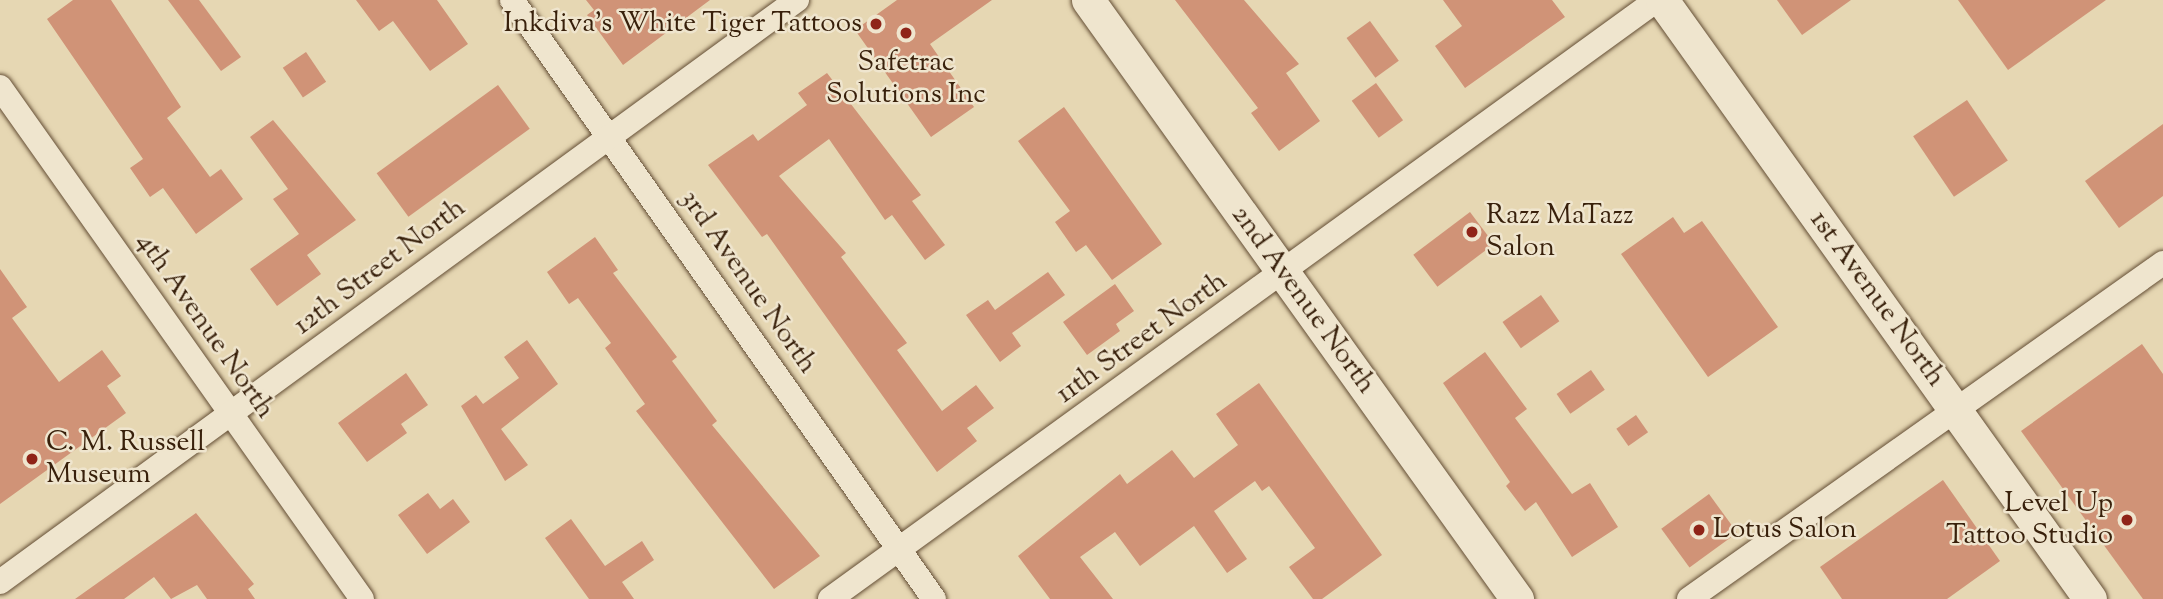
<!DOCTYPE html>
<style>
body{margin:0}
#map{position:relative;width:2163px;height:599px;overflow:hidden;background:#e6d7b3;font-family:"Sorts Mill Goudy",serif}
div>[style]{position:absolute}
.building>*{inset:0;background:#d09377;transform-origin:0 0}
.roads{filter:drop-shadow(0 0 2px #644e35) drop-shadow(0 0 2px #644e35)}
.street>*{height:24px;margin:-12px;padding:0 12px;transform-origin:12px;border-radius:12px;background:#efe5ce}
.secondary>*{height:33px;margin:-16.5px;padding:0 16.5px;transform-origin:16.5px;border-radius:16.5px;background:#efe5ce}
.dots>*{width:19px;height:19px;translate:-50% -50%;box-sizing:border-box;border:4px solid #efe5ce;border-radius:50%}
span{translate:-50% -50%;white-space:nowrap;text-align:center;line-height:1.15;-webkit-text-stroke:5px #efe5ce;paint-order:stroke}
.poi-label{font-size:28px;color:#38200b}
.right{translate:-100% -50%;text-align:right}
.left{translate:0 -50%;text-align:left}
.street-label{font-size:28px;color:#38200b}
</style>
<div id="map">
<div class="building">
<div style="clip-path:polygon(73px 0,111px 0,181px 107px,167px 118px,210px 177px,221px 169px,243px 199px,196px 234px,163px 188px,150px 197px,130px 168px,143px 159px,47px 19px)"></div>
<div style="clip-path:polygon(168px 0,199px 0,241px 57px,221px 71px)"></div>
<div style="clip-path:polygon(356px 0,437px 0,468px 44px,430px 71px,393px 21px,379px 31px)"></div>
<div style="clip-path:polygon(586px 0,710px 0,623px 65px,587px 15px,594px 10px)"></div>
<div style="clip-path:polygon(897px 0,992px 0,930px 44px,974px 107px,931px 137px,855px 30px)"></div>
<div style="clip-path:polygon(1175px 0,1244px 0,1299px 64px,1286px 73px,1320px 121px,1279px 151px,1251px 113px,1258px 108px)"></div>
<div style="clip-path:polygon(1443px 0,1552px 0,1565px 17px,1465px 88px,1435px 46px,1462px 26px)"></div>
<div style="clip-path:polygon(1777px 0,1851px 0,1802px 35px)"></div>
<div style="clip-path:polygon(1958px 0,2106px 0,2008px 70px)"></div>
<div style="left:1370px;top:21px;width:49px;height:29px;rotate:54deg"></div>
<div style="left:306px;top:52px;width:36px;height:28px;rotate:56deg"></div>
<div style="clip-path:polygon(827px 73px,921px 195px,912px 201px,945px 245px,925px 260px,892px 215px,885px 220px,829px 139px,779px 176px,846px 253px,841px 257px,907px 343px,897px 350px,942px 411px,976px 385px,994px 408px,967px 428px,977px 441px,937px 472px,767px 234px,762px 237px,708px 165px,753px 134px,758px 141px,807px 105px,798px 93px)"></div>
<div style="left:1376px;top:83px;width:46px;height:30px;rotate:54deg"></div>
<div style="left:498px;top:85px;width:54px;height:150px;rotate:54deg"></div>
<div style="left:1967px;top:100px;width:73px;height:65px;rotate:56deg"></div>
<div style="clip-path:polygon(1064px 107px,1162px 244px,1112px 280px,1086px 245px,1076px 252px,1055px 222px,1070px 211px,1018px 141px)"></div>
<div style="clip-path:polygon(273px 120px,356px 220px,307px 255px,321px 274px,277px 306px,250px 269px,299px 234px,273px 199px,288px 189px,250px 137px)"></div>
<div style="clip-path:polygon(2163px 124px,2163px 196px,2119px 228px,2085px 181px)"></div>
<div style="left:1470px;top:212px;width:40px;height:71px;rotate:53deg"></div>
<div style="clip-path:polygon(1673px 217px,1684px 233px,1702px 221px,1778px 327px,1708px 377px,1621px 254px)"></div>
<div style="clip-path:polygon(595px 237px,618px 270px,613px 273px,677px 357px,672px 361px,717px 421px,712px 425px,820px 556px,774px 589px,636px 411px,645px 404px,605px 348px,611px 343px,578px 298px,569px 304px,547px 272px)"></div>
<div style="clip-path:polygon(0 269px,27px 307px,12px 318px,59px 382px,102px 350px,121px 376px,107px 386px,126px 413px,0 504px)"></div>
<div style="clip-path:polygon(1048px 272px,1065px 295px,1012px 333px,1021px 346px,1000px 362px,966px 315px,988px 300px,995px 310px)"></div>
<div style="clip-path:polygon(1115px 284px,1134px 311px,1116px 324px,1120px 331px,1087px 355px,1063px 322px)"></div>
<div style="left:1541px;top:295px;width:32px;height:47px;rotate:55deg"></div>
<div style="clip-path:polygon(527px 340px,558px 384px,501px 429px,528px 465px,505px 481px,461px 406px,476px 395px,483px 404px,519px 378px,504px 357px)"></div>
<div style="clip-path:polygon(2142px 344px,2163px 374px,2163px 599px,2143px 599px,2021px 431px)"></div>
<div style="clip-path:polygon(1485px 352px,1527px 409px,1515px 418px,1572px 494px,1590px 483px,1618px 527px,1572px 557px,1536px 502px,1525px 511px,1506px 486px,1510px 482px,1443px 383px)"></div>
<div style="left:1591px;top:370px;width:24px;height:42px;rotate:55deg"></div>
<div style="clip-path:polygon(406px 373px,428px 405px,401px 424px,407px 433px,367px 462px,338px 423px)"></div>
<div style="clip-path:polygon(1259px 383px,1382px 555px,1322px 599px,1313px 599px,1289px 567px,1315px 548px,1269px 486px,1262px 491px,1255px 481px,1214px 511px,1247px 559px,1227px 573px,1194px 526px,1140px 566px,1115px 532px,1080px 557px,1113px 599px,1050px 599px,1018px 556px,1120px 474px,1127px 484px,1172px 450px,1194px 478px,1238px 445px,1216px 414px)"></div>
<div style="left:1636px;top:415px;width:21px;height:24px;rotate:55deg"></div>
<div style="clip-path:polygon(1943px 480px,2000px 561px,1947px 599px,1842px 599px,1820px 567px)"></div>
<div style="clip-path:polygon(428px 493px,440px 509px,453px 499px,470px 522px,427px 554px,398px 515px)"></div>
<div style="left:1709px;top:494px;width:48px;height:59px;rotate:54deg"></div>
<div style="clip-path:polygon(196px 513px,254px 584px,248px 589px,255px 599px,207px 599px,197px 585px,171px 599px,154px 577px,124px 599px,75px 599px)"></div>
<div style="clip-path:polygon(571px 519px,605px 566px,642px 541px,654px 560px,622px 582px,634px 599px,589px 599px,545px 538px)"></div>
</div>
<div class="roads">
<div class="street">
<div style="left:512px;top:0;width:733px;rotate:54.84deg"></div>
<div style="left:0;top:87px;width:627px;rotate:54.74deg"></div>
<div style="left:0;top:582px;width:987px;rotate:-36.14deg"></div>
<div style="left:830px;top:599px;width:1021px;rotate:-35.92deg"></div>
<div style="left:1689px;top:599px;width:581px;rotate:-35.33deg"></div>
</div>
<div class="secondary">
<div style="left:1088px;top:0;width:737px;rotate:54.39deg"></div>
<div style="left:1662px;top:0;width:736px;rotate:54.45deg"></div>
</div>
</div>
<div class="dots">
<div style="left:876px;top:24px;background:#8f2418"></div>
<div style="left:906px;top:33px;background:#8f2418"></div>
<div style="left:1472px;top:232px;background:#8f2418"></div>
<div style="left:32px;top:459px;background:#8f2418"></div>
<div style="left:2127px;top:520px;background:#8f2418"></div>
<div style="left:1699px;top:530px;background:#8f2418"></div>
</div>
<div class="poi-label">
<span class="right" style="left:862px;top:24px">Inkdiva's White Tiger Tattoos</span>
<span style="left:906px;top:79px">Safetrac<br>Solutions Inc</span>
<span class="left" style="left:1486px;top:232px">Razz MaTazz<br>Salon</span>
<span class="left" style="left:46px;top:459px">C. M. Russell<br>Museum</span>
<span class="right" style="left:2113px;top:520px">Level Up<br>Tattoo Studio</span>
<span class="left" style="left:1713px;top:530px">Lotus Salon</span>
</div>
<div class="street-label">
<span style="left:380px;top:267px;rotate:-37deg">12th Street North</span>
<span style="left:748px;top:282px;rotate:55deg">3rd Avenue North</span>
<span style="left:1877px;top:299px;rotate:54deg">1st Avenue North</span>
<span style="left:1303px;top:300px;rotate:54deg">2nd Avenue North</span>
<span style="left:205px;top:326px;rotate:55deg">4th Avenue North</span>
<span style="left:1142px;top:338px;rotate:-36deg">11th Street North</span>
</div>
</div>
